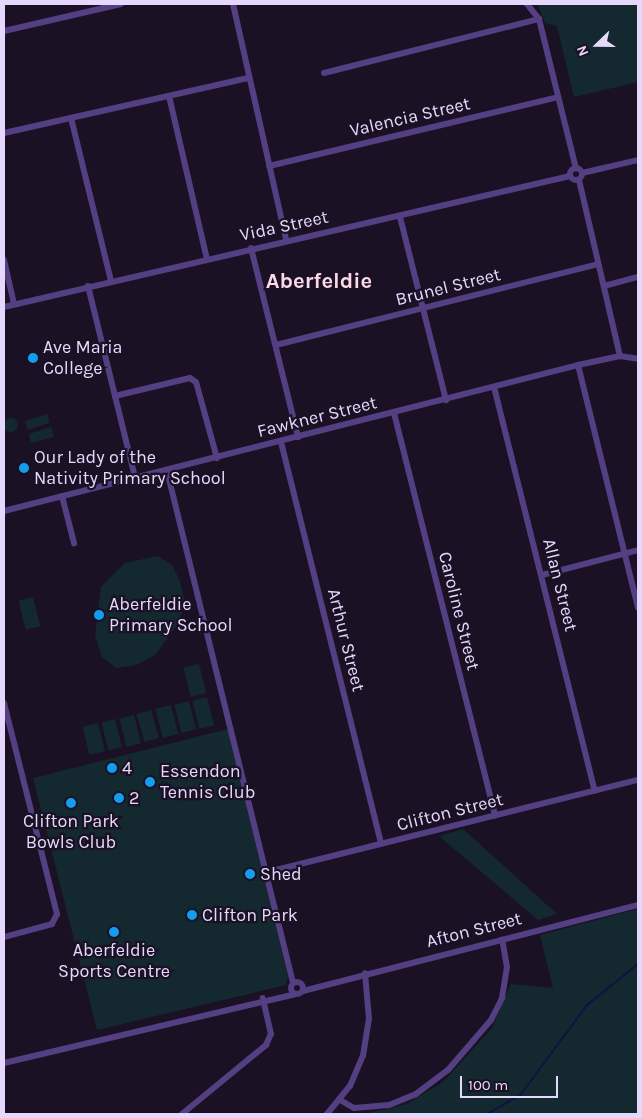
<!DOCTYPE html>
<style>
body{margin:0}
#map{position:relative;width:642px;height:1118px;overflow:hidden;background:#1a1125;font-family:Karla,sans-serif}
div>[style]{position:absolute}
.green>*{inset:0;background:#14292f;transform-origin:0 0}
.round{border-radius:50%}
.stream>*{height:2px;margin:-1px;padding:0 1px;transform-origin:1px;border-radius:1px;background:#0e1341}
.minor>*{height:6px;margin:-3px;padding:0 3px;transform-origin:3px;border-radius:3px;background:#533f81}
.minor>.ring{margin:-3px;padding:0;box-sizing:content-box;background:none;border:6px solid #533f81;border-radius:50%}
.dots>*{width:14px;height:14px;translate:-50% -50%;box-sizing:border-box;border:2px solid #1a1125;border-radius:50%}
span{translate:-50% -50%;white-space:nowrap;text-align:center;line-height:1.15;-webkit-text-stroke:4.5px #1a1125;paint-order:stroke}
.street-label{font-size:18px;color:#e6d8fc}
.poi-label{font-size:18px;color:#e6d8fc}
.left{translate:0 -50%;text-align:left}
.district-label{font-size:22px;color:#fcdae6;font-weight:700}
.frame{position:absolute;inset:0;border:5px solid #e6d8fc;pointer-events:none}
.north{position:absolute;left:572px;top:20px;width:50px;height:50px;-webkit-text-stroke:4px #1a1125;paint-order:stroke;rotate:248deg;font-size:14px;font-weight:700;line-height:20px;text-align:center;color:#e6d8fc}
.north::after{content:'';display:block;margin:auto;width:18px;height:22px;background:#e6d8fc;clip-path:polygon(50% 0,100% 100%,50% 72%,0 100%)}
.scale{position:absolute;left:460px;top:1076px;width:98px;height:22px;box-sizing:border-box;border:2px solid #e6d8fc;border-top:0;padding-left:6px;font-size:15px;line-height:18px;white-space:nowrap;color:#e6d8fc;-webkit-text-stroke:4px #1a1125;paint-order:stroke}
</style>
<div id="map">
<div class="green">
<div style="clip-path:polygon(538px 4px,638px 4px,638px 82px,574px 97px,557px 26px,545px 23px)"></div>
<div style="left:47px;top:414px;width:9px;height:23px;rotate:72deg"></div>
<div class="round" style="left:4px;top:418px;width:14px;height:14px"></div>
<div style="clip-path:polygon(51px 427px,54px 437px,31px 443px,29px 434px)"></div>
<div style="clip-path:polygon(158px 556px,172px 565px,180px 581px,185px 603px,179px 622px,155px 655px,136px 665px,116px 668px,102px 657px,95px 636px,101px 587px,125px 563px)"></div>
<div style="left:33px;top:597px;width:30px;height:15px;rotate:76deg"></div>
<div style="left:199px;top:664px;width:30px;height:16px;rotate:76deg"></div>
<div style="left:207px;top:697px;width:29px;height:15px;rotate:76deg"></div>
<div style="left:189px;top:701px;width:29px;height:15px;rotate:76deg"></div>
<div style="left:171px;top:705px;width:30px;height:16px;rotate:76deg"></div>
<div style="left:151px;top:710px;width:29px;height:15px;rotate:74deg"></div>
<div style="left:134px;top:715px;width:29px;height:15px;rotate:76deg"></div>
<div style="left:115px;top:719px;width:29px;height:14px;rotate:76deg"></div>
<div style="left:98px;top:723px;width:29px;height:16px;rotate:76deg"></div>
<div style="clip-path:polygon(228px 729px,288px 977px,286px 985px,97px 1030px,33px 778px)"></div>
<div style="clip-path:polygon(463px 829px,557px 914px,538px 920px,439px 836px)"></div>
<div style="clip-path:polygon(638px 909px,638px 1114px,364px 1114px,407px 1104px,443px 1082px,492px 1028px,511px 984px,553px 988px,540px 935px)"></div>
</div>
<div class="stream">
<div style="left:487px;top:1114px;width:39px;rotate:-30deg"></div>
<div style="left:521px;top:1094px;width:111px;rotate:-53.4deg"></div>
<div style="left:587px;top:1005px;width:65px;rotate:-38.8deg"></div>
</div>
<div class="minor">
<div style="left:233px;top:4px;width:242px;rotate:77.3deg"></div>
<div style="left:527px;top:4px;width:19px;rotate:51deg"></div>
<div style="left:539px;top:19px;width:154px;rotate:76.1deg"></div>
<div style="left:4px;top:31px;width:120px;rotate:-13deg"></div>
<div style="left:324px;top:73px;width:222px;rotate:-14.1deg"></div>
<div style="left:169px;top:96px;width:167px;rotate:76.9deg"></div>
<div style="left:71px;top:118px;width:168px;rotate:76.2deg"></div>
<div style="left:4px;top:133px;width:250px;rotate:-12.7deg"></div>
<div style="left:269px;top:166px;width:297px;rotate:-13.4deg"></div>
<div class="ring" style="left:570px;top:168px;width:6px;height:6px"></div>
<div style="left:582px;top:173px;width:57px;rotate:-13.1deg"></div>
<div style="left:579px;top:180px;width:181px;rotate:76.9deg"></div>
<div style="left:400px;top:217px;width:189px;rotate:75.9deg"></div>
<div style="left:251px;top:248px;width:195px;rotate:76deg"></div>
<div style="left:4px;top:260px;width:45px;rotate:77.2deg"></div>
<div style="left:88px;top:286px;width:198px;rotate:76.2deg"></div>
<div style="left:604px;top:286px;width:35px;rotate:-15deg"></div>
<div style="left:4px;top:307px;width:581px;rotate:-13.03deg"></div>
<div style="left:276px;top:345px;width:332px;rotate:-14.1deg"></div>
<div style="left:578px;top:365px;width:250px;rotate:76.1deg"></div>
<div style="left:494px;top:387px;width:416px;rotate:76deg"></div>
<div style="left:115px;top:396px;width:77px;rotate:-13.5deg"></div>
<div style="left:190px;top:378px;width:7px;rotate:34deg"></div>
<div style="left:196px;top:382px;width:79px;rotate:74.6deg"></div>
<div style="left:394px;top:413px;width:415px;rotate:75.9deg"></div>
<div style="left:281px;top:442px;width:414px;rotate:76deg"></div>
<div style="left:167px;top:471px;width:527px;rotate:76.17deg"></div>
<div style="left:62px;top:496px;width:49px;rotate:75.7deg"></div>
<div style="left:4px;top:511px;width:592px;rotate:-14.27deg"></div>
<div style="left:578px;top:365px;width:43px;rotate:-12.1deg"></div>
<div style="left:620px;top:356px;width:18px;rotate:9deg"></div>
<div style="left:542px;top:575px;width:99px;rotate:-14.6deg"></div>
<div style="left:4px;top:703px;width:218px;rotate:75.9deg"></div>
<div style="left:57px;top:914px;width:11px;rotate:117deg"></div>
<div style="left:52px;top:924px;width:50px;rotate:164.8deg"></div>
<div style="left:268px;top:872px;width:381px;rotate:-14deg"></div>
<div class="ring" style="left:291px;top:982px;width:6px;height:6px"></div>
<div style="left:303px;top:991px;width:346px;rotate:-14.4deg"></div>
<div style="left:4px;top:1063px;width:299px;rotate:-13.3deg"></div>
<div style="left:340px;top:1100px;width:16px;rotate:30deg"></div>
<div style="left:354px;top:1108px;width:35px;rotate:-5deg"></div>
<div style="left:389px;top:1105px;width:29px;rotate:-22deg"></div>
<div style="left:416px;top:1094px;width:40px;rotate:-37deg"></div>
<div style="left:448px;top:1070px;width:66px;rotate:-49.3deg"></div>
<div style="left:491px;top:1020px;width:25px;rotate:-63deg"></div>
<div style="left:502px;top:998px;width:31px;rotate:-81deg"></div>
<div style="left:507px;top:967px;width:28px;rotate:-100deg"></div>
<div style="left:182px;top:1114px;width:109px;rotate:-39.4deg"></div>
<div style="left:266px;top:1045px;width:12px;rotate:-66deg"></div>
<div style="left:271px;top:1034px;width:37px;rotate:-103deg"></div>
<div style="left:327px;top:1114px;width:36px;rotate:-51deg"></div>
<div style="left:350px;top:1086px;width:33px;rotate:-67deg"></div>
<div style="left:363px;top:1056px;width:37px;rotate:-81deg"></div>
<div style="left:369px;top:1019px;width:46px;rotate:-95deg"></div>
</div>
<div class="dots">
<div style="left:33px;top:358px;background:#119eef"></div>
<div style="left:24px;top:468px;background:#119eef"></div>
<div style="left:99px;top:615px;background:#119eef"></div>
<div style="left:112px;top:768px;background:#119eef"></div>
<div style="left:150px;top:782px;background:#119eef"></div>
<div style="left:119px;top:798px;background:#119eef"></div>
<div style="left:71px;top:803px;background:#119eef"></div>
<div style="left:250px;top:874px;background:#119eef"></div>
<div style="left:192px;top:915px;background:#119eef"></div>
<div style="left:114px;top:932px;background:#119eef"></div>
</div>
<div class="street-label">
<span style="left:410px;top:117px;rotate:-13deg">Valencia Street</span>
<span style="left:284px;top:226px;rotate:-12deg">Vida Street</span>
<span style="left:448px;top:287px;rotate:-14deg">Brunel Street</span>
<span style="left:317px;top:417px;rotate:-14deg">Fawkner Street</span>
<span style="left:560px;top:585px;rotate:76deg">Allan Street</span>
<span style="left:459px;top:611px;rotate:76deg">Caroline Street</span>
<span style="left:346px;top:640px;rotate:76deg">Arthur Street</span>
<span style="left:450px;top:812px;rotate:-14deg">Clifton Street</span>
<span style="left:474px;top:930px;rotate:-14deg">Afton Street</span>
</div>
<div class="poi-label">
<span class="left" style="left:43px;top:358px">Ave Maria<br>College</span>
<span class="left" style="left:34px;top:468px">Our Lady of the<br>Nativity Primary School</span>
<span class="left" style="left:109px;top:615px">Aberfeldie<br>Primary School</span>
<span class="left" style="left:122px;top:768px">4</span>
<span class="left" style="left:160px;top:782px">Essendon<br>Tennis Club</span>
<span class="left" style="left:129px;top:798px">2</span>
<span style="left:71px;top:832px">Clifton Park<br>Bowls Club</span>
<span class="left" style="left:260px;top:874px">Shed</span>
<span class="left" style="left:202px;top:915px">Clifton Park</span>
<span style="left:114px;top:961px">Aberfeldie<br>Sports Centre</span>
</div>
<div class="district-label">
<span style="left:319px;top:282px">Aberfeldie</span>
</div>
<div class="frame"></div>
<div class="north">N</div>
<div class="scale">100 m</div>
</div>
